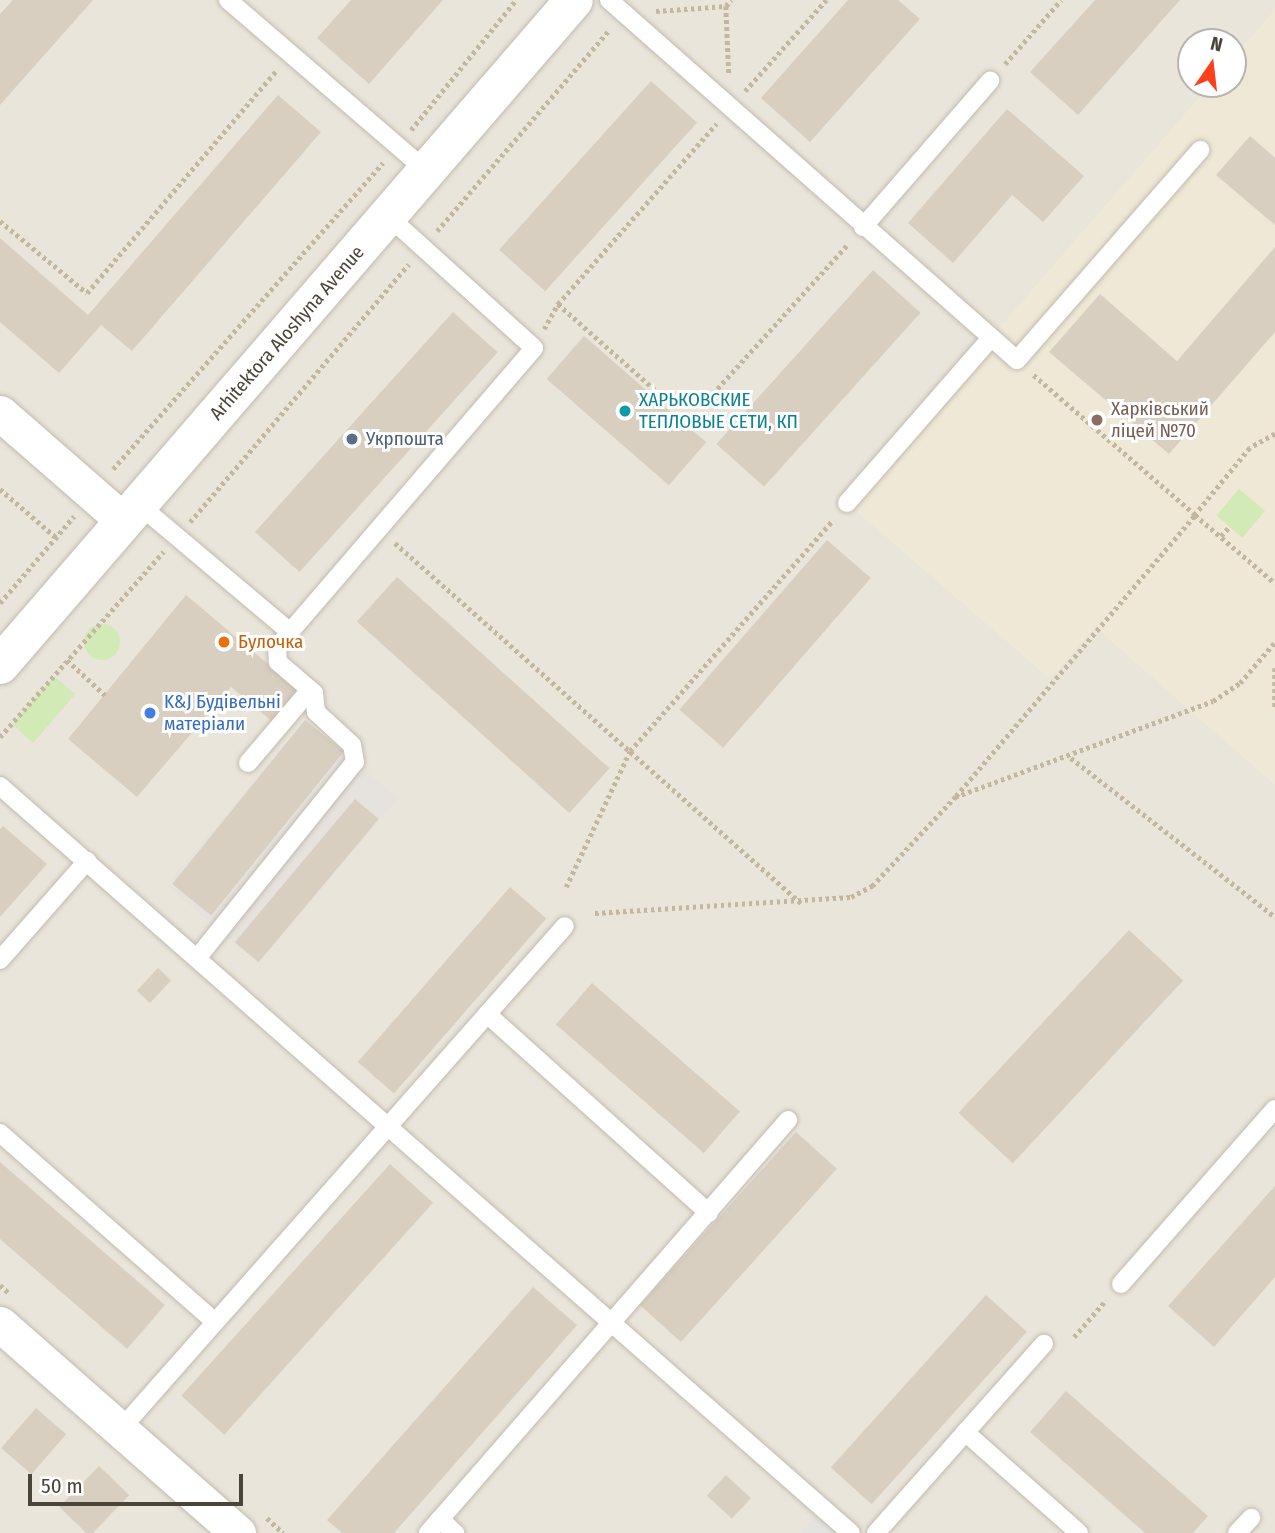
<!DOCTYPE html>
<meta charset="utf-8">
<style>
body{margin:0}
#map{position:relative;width:1275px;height:1533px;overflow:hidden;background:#f6f3ec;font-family:"Fira Sans Condensed",sans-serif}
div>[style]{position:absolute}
.residential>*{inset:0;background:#eae5da}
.industrial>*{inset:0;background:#e6e2dd;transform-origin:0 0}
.education>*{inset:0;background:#efe8d6}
.green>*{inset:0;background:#d2eab5;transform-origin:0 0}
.round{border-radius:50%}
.parking>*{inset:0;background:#e5e3e0}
.building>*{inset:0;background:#d8cfc1;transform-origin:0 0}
.path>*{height:4.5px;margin-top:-2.25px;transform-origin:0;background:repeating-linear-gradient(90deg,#c4b79f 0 3.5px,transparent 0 7px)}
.roads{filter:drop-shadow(0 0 2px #c2bbae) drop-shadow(0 0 2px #c2bbae)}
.service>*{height:18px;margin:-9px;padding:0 9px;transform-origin:9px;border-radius:9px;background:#fff}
.minor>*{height:35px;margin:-17.5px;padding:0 17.5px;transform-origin:17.5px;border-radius:17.5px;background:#fff}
.tertiary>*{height:38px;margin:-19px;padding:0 19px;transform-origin:19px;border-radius:19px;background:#fff}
.dots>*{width:19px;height:19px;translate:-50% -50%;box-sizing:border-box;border:4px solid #fff;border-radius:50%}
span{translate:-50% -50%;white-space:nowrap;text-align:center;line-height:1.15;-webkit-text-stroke:6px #fff;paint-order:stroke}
.street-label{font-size:19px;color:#4b4439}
.culture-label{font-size:19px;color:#0d838f}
.left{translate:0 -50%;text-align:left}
.education-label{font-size:19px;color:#785e54}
.service-label{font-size:19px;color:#4e5e75}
.food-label{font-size:19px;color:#c56008}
.shop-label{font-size:19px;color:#366cbe}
.north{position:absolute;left:1177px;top:28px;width:70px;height:70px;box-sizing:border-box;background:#fff;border:2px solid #b7b4b0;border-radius:50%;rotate:14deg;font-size:19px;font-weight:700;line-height:28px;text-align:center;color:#4b4439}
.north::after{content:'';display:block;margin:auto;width:24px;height:32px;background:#fc3f1d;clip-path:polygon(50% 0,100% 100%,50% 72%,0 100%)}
.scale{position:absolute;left:28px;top:1474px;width:215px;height:32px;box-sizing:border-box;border:4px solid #4b4439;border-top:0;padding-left:9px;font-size:21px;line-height:24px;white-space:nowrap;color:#4b4439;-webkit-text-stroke:5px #fff;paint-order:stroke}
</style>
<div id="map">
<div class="residential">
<div style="clip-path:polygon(evenodd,0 0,1275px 0,1275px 1533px,0 1533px,0 0,1191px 42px,1233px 42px,1233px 84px,1191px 84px,1191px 42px)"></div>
</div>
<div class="industrial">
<div style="left:305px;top:720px;width:121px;height:216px;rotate:40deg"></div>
</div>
<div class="education">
<div style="clip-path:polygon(1275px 10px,1275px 785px,1095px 627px,1050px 679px,847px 503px,1211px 84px,1233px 84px,1233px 58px)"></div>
</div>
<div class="green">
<div style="left:1239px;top:489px;width:34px;height:35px;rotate:40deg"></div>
<div class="round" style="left:84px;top:624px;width:36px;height:36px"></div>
<div style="left:54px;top:676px;width:28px;height:64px;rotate:41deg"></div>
</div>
<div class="parking">
<div style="clip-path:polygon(822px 1508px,841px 1533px,801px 1533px)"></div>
</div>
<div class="building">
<div style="clip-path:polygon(13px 0,93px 0,0 105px,0 14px)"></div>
<div style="clip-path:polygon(351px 0,443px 0,369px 84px,317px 38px)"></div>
<div style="clip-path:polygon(848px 0,898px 0,920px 19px,810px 142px,761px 98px)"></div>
<div style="clip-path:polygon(1095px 0,1180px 0,1078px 115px,1030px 72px)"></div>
<div style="left:651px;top:81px;width:62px;height:227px;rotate:42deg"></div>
<div style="clip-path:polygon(278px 95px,321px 132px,132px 351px,101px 325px,59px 373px,0 322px,0 238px,88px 315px)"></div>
<div style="clip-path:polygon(1007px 109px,1084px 176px,1043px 222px,1012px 195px,953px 263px,908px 223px)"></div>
<div style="clip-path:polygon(1250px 136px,1275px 158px,1275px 225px,1216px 175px)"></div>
<div style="clip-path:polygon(1275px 247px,1275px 332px,1169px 454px,1049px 352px,1100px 294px,1177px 361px)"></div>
<div style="left:873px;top:270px;width:64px;height:234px;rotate:42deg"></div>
<div style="left:453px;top:312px;width:60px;height:296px;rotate:42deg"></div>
<div style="left:584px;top:336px;width:162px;height:57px;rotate:41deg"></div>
<div style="left:827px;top:540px;width:58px;height:225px;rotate:41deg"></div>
<div style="left:397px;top:577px;width:286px;height:60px;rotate:42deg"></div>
<div style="clip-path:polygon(186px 595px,301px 692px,274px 723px,231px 687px,137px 797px,68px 739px)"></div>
<div style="left:305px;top:720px;width:50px;height:211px;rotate:39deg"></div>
<div style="left:355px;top:799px;width:31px;height:187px;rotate:40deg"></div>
<div style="clip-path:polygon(3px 826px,47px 864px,0 917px,0 829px)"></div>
<div style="left:510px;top:887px;width:48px;height:232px;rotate:41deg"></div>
<div style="left:1129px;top:930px;width:74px;height:250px;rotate:43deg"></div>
<div style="left:158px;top:968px;width:18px;height:31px;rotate:43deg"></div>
<div style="left:592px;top:983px;width:196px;height:55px;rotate:41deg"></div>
<div style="left:796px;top:1132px;width:55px;height:233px;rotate:42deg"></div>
<div style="clip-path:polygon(0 1162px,165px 1305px,127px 1349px,0 1239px)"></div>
<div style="left:390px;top:1164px;width:58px;height:312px;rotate:42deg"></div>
<div style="clip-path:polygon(1275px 1186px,1275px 1277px,1214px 1347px,1168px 1306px)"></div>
<div style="clip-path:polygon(533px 1287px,577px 1325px,394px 1533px,342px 1533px,327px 1520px)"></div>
<div style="left:986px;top:1295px;width:55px;height:232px;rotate:42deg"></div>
<div style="clip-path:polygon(1066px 1391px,1208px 1516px,1193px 1533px,1145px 1533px,1030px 1432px)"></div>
<div style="left:36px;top:1408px;width:40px;height:53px;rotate:41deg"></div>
<div style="left:99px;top:1466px;width:42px;height:57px;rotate:44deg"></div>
<div style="left:726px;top:1475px;width:34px;height:28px;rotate:43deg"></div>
</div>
<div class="path">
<div style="left:726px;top:6px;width:69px;rotate:87.5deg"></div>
<div style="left:656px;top:11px;width:70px;rotate:-4.1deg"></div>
<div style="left:726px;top:6px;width:8px;rotate:-50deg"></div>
<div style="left:1005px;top:64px;width:85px;rotate:-48.8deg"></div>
<div style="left:745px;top:91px;width:122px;rotate:-48.3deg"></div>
<div style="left:411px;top:130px;width:167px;rotate:-51.1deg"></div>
<div style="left:0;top:221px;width:113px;rotate:39.6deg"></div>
<div style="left:87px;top:293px;width:293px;rotate:-49.6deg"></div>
<div style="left:437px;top:231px;width:265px;rotate:-49.4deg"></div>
<div style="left:558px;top:304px;width:152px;rotate:41.5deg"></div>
<div style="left:672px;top:405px;width:36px;rotate:-9deg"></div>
<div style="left:708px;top:399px;width:210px;rotate:-47.9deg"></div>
<div style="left:544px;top:329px;width:29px;rotate:-61deg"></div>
<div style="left:558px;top:304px;width:240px;rotate:-48.7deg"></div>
<div style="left:1275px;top:434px;width:29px;rotate:151deg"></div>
<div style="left:1250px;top:448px;width:87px;rotate:129.4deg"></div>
<div style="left:1195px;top:515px;width:105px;rotate:40.4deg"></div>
<div style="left:113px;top:469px;width:408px;rotate:-48.6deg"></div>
<div style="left:0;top:489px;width:77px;rotate:40.8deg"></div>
<div style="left:190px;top:522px;width:338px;rotate:-49.7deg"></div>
<div style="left:1221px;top:536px;width:13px;rotate:-48deg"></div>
<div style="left:395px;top:543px;width:544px;rotate:41.57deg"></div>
<div style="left:0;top:603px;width:114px;rotate:-49.6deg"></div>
<div style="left:67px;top:660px;width:52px;rotate:42.6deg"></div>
<div style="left:1275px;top:668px;width:39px;rotate:90deg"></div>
<div style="left:0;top:737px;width:247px;rotate:-48.6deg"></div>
<div style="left:1071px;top:758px;width:259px;rotate:37.9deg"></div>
<div style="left:956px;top:796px;width:369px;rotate:-49.6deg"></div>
<div style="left:1195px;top:515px;width:214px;rotate:-139.2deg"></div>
<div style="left:566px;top:887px;width:150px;rotate:-64.8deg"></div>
<div style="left:630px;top:751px;width:308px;rotate:-48.7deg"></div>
<div style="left:595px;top:913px;width:256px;rotate:-3.6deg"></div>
<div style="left:851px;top:897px;width:24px;rotate:-28deg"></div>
<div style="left:872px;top:886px;width:122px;rotate:-47deg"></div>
<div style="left:955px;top:797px;width:275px;rotate:-20.4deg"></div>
<div style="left:1213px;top:701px;width:32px;rotate:-34deg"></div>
<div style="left:1240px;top:683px;width:54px;rotate:-49.5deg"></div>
<div style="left:0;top:1285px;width:13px;rotate:42deg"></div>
<div style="left:1074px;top:1337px;width:49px;rotate:-49.1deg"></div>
<div style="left:267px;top:1518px;width:22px;rotate:43deg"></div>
</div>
<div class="roads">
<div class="service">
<div style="left:228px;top:0;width:262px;rotate:40.7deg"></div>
<div style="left:609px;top:0;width:544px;rotate:41.42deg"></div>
<div style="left:1017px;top:360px;width:279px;rotate:-48.9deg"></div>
<div style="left:863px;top:227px;width:194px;rotate:-49deg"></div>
<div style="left:847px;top:503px;width:219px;rotate:-48.9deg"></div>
<div style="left:138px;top:504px;width:199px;rotate:40.1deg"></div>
<div style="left:290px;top:632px;width:374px;rotate:-49.3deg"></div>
<div style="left:534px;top:348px;width:197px;rotate:-137.9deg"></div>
<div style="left:248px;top:763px;width:96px;rotate:-49.7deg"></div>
<div style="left:0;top:786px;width:1132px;rotate:41.28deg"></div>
<div style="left:198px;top:957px;width:250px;rotate:-51.2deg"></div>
<div style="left:355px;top:762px;width:17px;rotate:-100deg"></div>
<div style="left:352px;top:745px;width:49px;rotate:-137.5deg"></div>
<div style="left:316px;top:712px;width:19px;rotate:-96deg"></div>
<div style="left:314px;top:693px;width:48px;rotate:-139.3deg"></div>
<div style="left:278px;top:662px;width:14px;rotate:-94deg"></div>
<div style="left:277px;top:648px;width:21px;rotate:-51deg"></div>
<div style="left:0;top:960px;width:132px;rotate:-48.7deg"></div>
<div style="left:487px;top:1014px;width:298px;rotate:41.9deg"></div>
<div style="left:0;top:1133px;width:286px;rotate:41.3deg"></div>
<div style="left:1121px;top:1284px;width:233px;rotate:-48.7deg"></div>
<div style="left:120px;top:1430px;width:672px;rotate:-48.56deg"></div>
<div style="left:965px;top:1432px;width:152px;rotate:41.5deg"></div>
<div style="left:440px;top:1519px;width:21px;rotate:43deg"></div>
<div style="left:428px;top:1533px;width:548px;rotate:-48.92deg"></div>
<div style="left:876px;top:1533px;width:253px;rotate:-48.4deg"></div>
<div style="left:1237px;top:1533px;width:21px;rotate:-47deg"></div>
</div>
<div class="minor">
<div style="left:0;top:413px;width:164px;rotate:41.1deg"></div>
<div style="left:0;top:1324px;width:317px;rotate:41.3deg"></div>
</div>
<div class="tertiary">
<div style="left:0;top:665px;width:878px;rotate:-49.2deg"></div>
</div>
</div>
<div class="dots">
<div style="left:625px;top:411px;background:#0f9aa8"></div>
<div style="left:1097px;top:420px;background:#8d6e63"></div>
<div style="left:352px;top:439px;background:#5c6f8a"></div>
<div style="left:224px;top:642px;background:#e8710a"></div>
<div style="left:150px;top:713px;background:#3f7fe0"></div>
</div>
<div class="street-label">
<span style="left:287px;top:333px;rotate:-49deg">Arhitektora Aloshyna Avenue</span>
</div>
<div class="culture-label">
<span class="left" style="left:639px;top:411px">ХАРЬКОВСКИЕ<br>ТЕПЛОВЫЕ СЕТИ, КП</span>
</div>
<div class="education-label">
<span class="left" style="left:1111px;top:420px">Харківський<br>ліцей №70</span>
</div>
<div class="service-label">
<span class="left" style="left:366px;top:439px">Укрпошта</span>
</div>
<div class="food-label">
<span class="left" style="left:238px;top:642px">Булочка</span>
</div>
<div class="shop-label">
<span class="left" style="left:164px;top:713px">K&amp;J Будівельні<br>матеріали</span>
</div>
<div class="north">N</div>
<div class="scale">50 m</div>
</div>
